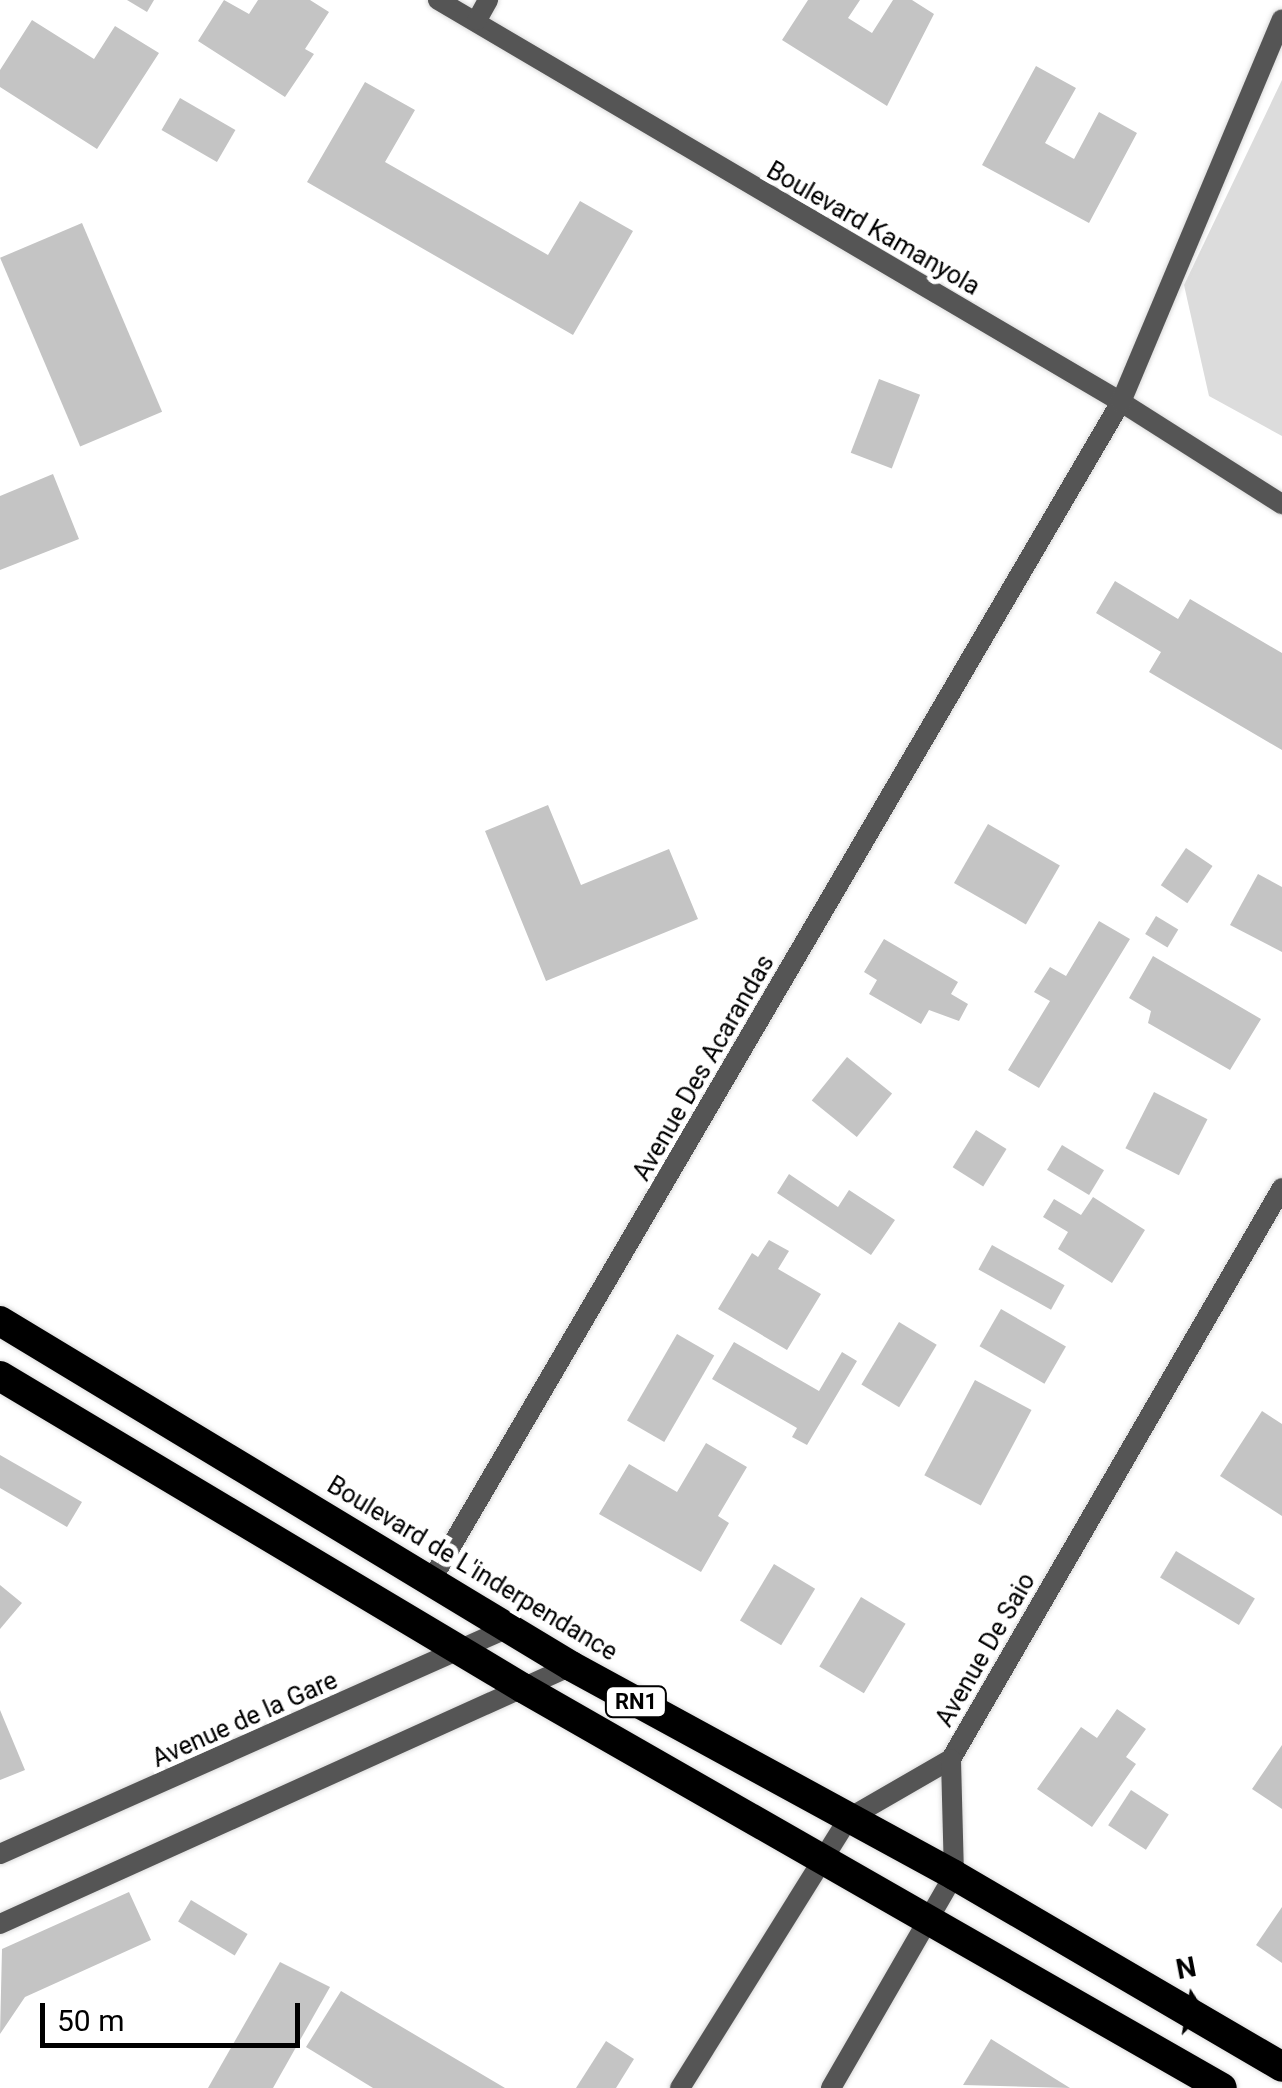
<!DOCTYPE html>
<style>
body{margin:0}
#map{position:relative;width:1282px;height:2088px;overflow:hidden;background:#fff;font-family:Roboto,sans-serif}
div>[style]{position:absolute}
.green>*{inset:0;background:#dcdcdc}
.building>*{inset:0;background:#c4c4c4;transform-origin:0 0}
.roads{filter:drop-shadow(0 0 2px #dbdbdb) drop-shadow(0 0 2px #dbdbdb)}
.street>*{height:20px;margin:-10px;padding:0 10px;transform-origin:10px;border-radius:10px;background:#555}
.highway>*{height:30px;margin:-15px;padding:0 15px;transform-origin:15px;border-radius:15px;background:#000}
span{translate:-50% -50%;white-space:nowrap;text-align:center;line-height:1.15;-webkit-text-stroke:10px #fff;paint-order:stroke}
.shield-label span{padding:2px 8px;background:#fff;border:2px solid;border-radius:8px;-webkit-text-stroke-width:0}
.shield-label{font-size:22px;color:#000;font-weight:700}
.street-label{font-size:25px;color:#000}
.north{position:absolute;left:1142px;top:1948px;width:100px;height:100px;-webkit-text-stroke:8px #fff;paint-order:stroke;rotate:349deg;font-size:28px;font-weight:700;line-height:40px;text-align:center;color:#000}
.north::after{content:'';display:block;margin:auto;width:35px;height:45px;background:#000;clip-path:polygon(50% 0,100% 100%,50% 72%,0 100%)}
.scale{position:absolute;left:40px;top:2003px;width:260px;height:45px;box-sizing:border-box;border:5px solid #000;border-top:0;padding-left:12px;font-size:30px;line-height:35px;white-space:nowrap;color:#000;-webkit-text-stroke:8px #fff;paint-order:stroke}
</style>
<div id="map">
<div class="green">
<div style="clip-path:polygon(1282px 80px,1282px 436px,1209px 396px,1184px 285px)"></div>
</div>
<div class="building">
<div style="clip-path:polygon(127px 0,154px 0,147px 12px)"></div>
<div style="clip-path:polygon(224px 0,249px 14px,258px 0,310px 0,329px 12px,305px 49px,314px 54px,285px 97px,198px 41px)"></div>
<div style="clip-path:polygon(808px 0,860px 0,848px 18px,872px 33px,893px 0,912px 0,934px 14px,887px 106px,782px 40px)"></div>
<div style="clip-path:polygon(32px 20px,94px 59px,115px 26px,159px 53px,97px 149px,0 87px,0 70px)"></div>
<div style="clip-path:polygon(1036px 66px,1076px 88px,1045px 143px,1074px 159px,1099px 112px,1137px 133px,1089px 223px,982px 165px)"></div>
<div style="clip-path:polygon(365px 82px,415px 110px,385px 162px,548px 255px,580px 201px,633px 231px,573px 335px,307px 182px)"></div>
<div style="left:180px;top:98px;width:64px;height:37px;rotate:30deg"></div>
<div style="left:82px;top:223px;width:205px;height:89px;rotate:67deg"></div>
<div style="left:879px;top:379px;width:44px;height:79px;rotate:21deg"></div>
<div style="clip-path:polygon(53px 474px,79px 539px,0 570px,0 496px)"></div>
<div style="clip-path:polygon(1115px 581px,1178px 619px,1190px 599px,1282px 653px,1282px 750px,1149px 672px,1161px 652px,1096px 613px)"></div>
<div style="clip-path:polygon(548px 805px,581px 885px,669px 849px,698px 919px,546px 981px,485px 831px)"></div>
<div style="left:988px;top:824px;width:83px;height:68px;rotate:30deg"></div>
<div style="left:1186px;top:848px;width:32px;height:45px;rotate:34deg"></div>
<div style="clip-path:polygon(1258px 874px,1282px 887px,1282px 952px,1230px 925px)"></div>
<div style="left:1156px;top:916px;width:26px;height:21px;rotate:31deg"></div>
<div style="clip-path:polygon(1099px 921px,1130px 939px,1039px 1088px,1008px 1070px,1050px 1001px,1034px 992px,1050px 967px,1066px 976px)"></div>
<div style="clip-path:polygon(884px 939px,958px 982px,951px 994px,968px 1004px,959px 1021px,929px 1010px,921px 1024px,869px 994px,877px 980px,864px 972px)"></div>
<div style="clip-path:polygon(1153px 956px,1261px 1019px,1230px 1070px,1148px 1023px,1151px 1011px,1129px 998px)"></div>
<div style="left:847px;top:1057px;width:58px;height:56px;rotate:39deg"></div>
<div style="left:1154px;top:1092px;width:60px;height:63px;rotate:27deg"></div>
<div style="left:976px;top:1130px;width:36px;height:44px;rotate:32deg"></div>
<div style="left:1062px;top:1145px;width:49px;height:29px;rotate:31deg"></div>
<div style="clip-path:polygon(789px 1174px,838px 1207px,849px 1190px,895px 1220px,871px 1255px,777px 1193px)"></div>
<div style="clip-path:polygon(1093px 1197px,1145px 1230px,1112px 1283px,1058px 1249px,1068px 1232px,1043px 1217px,1054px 1199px,1081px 1215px)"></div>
<div style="clip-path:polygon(769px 1240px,789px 1251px,778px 1269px,821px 1294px,787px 1350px,718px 1309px,752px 1253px,758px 1257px)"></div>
<div style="left:992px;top:1245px;width:83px;height:28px;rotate:29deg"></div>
<div style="left:1001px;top:1309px;width:75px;height:43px;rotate:30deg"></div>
<div style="left:899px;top:1322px;width:44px;height:73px;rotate:31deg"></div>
<div style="left:677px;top:1334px;width:43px;height:100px;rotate:30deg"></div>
<div style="clip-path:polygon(734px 1342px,819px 1391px,842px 1352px,857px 1361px,807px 1445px,792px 1437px,797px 1428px,712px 1379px)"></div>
<div style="left:975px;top:1380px;width:64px;height:108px;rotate:28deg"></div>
<div style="clip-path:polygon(1262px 1411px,1282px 1424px,1282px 1516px,1220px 1476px)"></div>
<div style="clip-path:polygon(706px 1443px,747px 1467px,718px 1516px,729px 1523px,701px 1572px,599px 1514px,629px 1464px,677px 1492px)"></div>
<div style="clip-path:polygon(0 1455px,82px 1502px,67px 1527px,0 1488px)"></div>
<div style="left:1176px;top:1551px;width:92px;height:31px;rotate:31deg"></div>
<div style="left:774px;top:1564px;width:48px;height:66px;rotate:31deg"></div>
<div style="clip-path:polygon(0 1585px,22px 1603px,0 1629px)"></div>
<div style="left:861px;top:1597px;width:52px;height:81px;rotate:31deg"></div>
<div style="clip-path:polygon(1117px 1709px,1146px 1729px,1126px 1757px,1136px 1764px,1092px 1827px,1037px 1789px,1081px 1727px,1097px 1738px)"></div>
<div style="clip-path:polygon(0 1710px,25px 1770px,0 1780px)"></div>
<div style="clip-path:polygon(1282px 1745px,1282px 1809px,1252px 1789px)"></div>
<div style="left:1131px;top:1790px;width:45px;height:42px;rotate:33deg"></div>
<div style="clip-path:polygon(129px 1892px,151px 1940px,25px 1997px,0 2034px,2px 1949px)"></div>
<div style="left:191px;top:1900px;width:66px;height:25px;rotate:31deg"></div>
<div style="clip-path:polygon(1282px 1907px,1282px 1963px,1256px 1945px)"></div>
<div style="clip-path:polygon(280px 1962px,330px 1987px,273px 2088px,208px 2088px)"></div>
<div style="clip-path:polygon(341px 1991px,505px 2088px,373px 2088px,306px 2047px)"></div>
<div style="clip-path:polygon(991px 2039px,1070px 2088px,963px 2085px)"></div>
<div style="clip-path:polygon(606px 2041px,634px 2059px,616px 2088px,576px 2088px)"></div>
</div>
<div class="roads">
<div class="street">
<div style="left:438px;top:0;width:793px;rotate:30.48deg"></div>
<div style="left:1121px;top:402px;width:191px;rotate:32.4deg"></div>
<div style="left:477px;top:20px;width:23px;rotate:-61deg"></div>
<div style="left:432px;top:1579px;width:1364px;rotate:-59.66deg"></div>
<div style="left:1121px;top:402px;width:415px;rotate:-67.2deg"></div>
<div style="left:0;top:1854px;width:556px;rotate:-23.98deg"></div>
<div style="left:0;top:1924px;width:627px;rotate:-24.32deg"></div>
<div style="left:680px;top:2088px;width:319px;rotate:-58deg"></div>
<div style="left:849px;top:1818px;width:118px;rotate:-30deg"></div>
<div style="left:951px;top:1759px;width:660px;rotate:-59.9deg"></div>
<div style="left:831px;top:2088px;width:246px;rotate:-60deg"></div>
<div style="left:954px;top:1875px;width:116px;rotate:-91.5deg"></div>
</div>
<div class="highway">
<div style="left:0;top:1321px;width:667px;rotate:31.14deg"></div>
<div style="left:571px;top:1666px;width:436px;rotate:28.6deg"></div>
<div style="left:954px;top:1875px;width:380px;rotate:30.3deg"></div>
<div style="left:0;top:1376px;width:609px;rotate:30.82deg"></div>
<div style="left:523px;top:1688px;width:805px;rotate:29.78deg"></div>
</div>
</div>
<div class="shield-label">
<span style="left:636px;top:1702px">RN1</span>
</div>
<div class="street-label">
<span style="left:873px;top:229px;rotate:30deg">Boulevard Kamanyola</span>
<span style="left:704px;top:1068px;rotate:-60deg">Avenue Des Acarandas</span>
<span style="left:472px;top:1569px;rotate:31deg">Boulevard de L'inderpendance</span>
<span style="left:986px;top:1650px;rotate:-60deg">Avenue De Saio</span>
<span style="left:245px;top:1720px;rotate:-24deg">Avenue de la Gare</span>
</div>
<div class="north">N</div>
<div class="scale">50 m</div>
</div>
